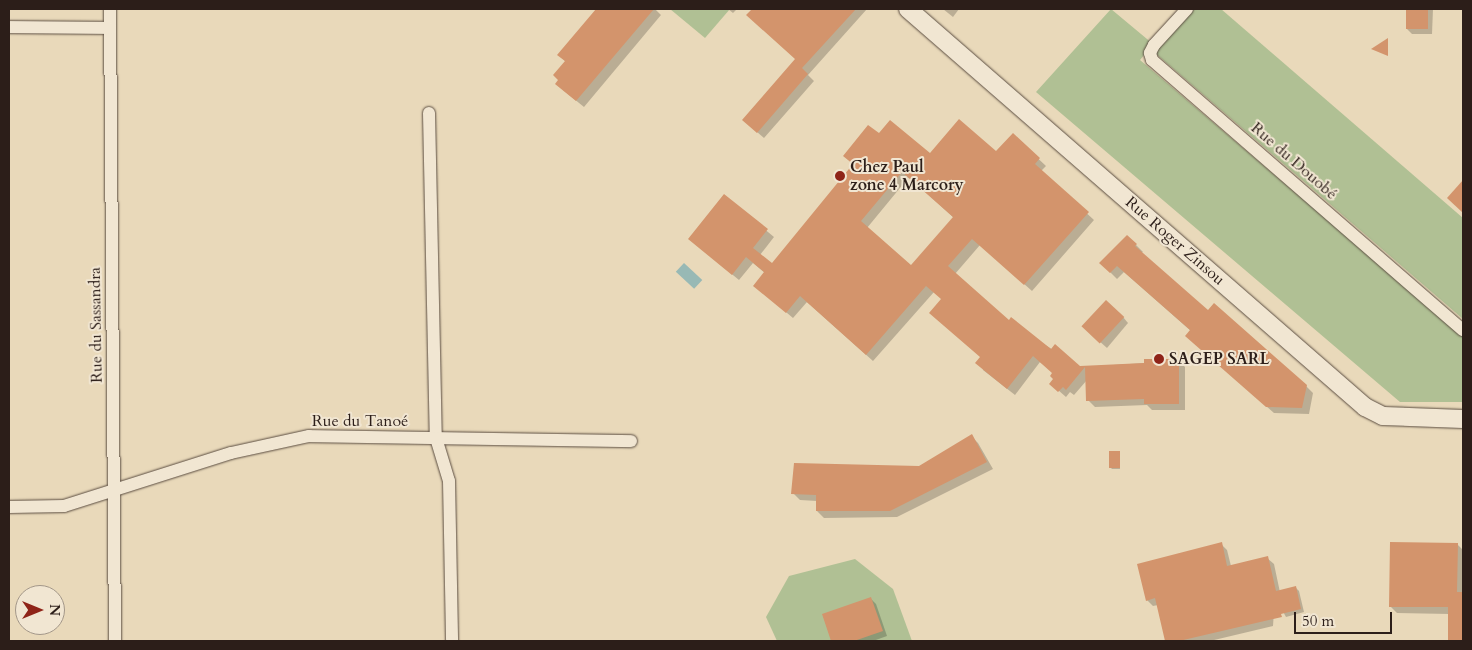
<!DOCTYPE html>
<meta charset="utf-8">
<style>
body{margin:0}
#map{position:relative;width:1472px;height:650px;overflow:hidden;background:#e9d9ba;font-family:Cardo,serif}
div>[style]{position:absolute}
.green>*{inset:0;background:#b0c094}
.water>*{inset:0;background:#98b9b5;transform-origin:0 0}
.shadow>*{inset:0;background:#0003}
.building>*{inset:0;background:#d3946c;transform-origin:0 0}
.roads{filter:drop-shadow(0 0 1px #5b4d41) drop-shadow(0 0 1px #5b4d41)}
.street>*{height:12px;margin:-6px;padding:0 6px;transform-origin:6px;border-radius:6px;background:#f1e6d2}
.secondary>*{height:18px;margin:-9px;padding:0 9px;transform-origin:9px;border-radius:9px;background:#f1e6d2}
.dots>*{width:14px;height:14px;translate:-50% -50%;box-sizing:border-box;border:2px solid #f1e6d2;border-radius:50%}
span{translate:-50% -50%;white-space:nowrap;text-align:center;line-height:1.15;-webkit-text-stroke:4px #f1e6d2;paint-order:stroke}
.street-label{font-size:16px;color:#2c1e19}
.poi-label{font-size:16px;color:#2c1e19;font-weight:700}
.left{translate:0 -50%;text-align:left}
.frame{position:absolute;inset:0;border:10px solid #2c1e19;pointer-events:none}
.north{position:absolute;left:15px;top:585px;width:50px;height:50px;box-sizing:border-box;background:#f1e6d2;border:1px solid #a29688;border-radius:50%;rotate:90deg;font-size:14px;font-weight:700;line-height:20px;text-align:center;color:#2c1e19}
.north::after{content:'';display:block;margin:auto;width:18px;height:22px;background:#8f2418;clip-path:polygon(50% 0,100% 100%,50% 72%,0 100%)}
.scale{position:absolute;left:1294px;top:612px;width:98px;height:22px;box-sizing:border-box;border:2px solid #2c1e19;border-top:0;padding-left:6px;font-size:15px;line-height:18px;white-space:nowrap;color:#2c1e19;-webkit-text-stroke:4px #f1e6d2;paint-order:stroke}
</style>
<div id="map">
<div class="green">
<div style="clip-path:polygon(670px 9px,730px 9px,705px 38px)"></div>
<div style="clip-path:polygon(1111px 9px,1153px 44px,1140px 60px,1463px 336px,1463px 402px,1400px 402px,1036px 92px)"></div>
<div style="clip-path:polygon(1193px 9px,1221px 9px,1463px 218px,1463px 319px,1155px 53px)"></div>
<div style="clip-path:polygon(855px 559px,893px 589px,912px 641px,777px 641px,766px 617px,789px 576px)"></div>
</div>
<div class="water">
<div style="left:684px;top:263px;width:25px;height:12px;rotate:43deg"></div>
</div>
<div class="shadow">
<div style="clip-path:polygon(597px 9px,655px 9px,661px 15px,584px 107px,563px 90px,560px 80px,566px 62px,559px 55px)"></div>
<div style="clip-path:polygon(728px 9px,737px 9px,733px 13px)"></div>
<div style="clip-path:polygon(754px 9px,867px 9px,808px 75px,814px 81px,764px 138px,750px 126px,797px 60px,748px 15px)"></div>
<div style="clip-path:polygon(943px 9px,959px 9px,953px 17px)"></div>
<div style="clip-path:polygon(1408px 9px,1433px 9px,1432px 34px,1412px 34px,1407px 29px)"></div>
<div style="clip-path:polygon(evenodd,879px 135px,930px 155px,996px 153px,1013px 135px,1046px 166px,1041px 171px,1094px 220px,1032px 291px,980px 245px,955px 274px,1009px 322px,1080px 367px,1179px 361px,1185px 367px,1185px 410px,1152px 410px,1147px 405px,1095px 407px,1088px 400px,1087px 380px,1074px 395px,1070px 392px,1066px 397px,1058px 390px,1054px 373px,1040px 362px,1015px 395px,983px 370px,981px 357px,943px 299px,934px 292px,873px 361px,807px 302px,793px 318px,762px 292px,765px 273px,753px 263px,739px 280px,689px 239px,724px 195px,774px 237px,760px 255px,772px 265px,854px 165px,844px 156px,879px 135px,909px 177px,954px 218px,911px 267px,867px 228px,909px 177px)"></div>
<div style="clip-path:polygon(1127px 236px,1143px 252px,1141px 253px,1208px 312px,1306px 386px,1313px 393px,1309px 414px,1274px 413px,1194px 342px,1191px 331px,1124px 272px,1117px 279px,1101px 263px)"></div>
<div style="clip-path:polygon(1123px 317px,1128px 323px,1107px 348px,1089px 332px)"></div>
<div style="clip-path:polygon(971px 436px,978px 443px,993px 469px,897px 517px,824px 518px,817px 511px,817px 501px,800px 500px,793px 493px,919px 467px)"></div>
<div style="clip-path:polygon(1119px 452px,1120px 469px,1112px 469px,1110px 467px)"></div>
<div style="clip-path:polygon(1221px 544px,1227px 550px,1231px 566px,1267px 558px,1274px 564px,1281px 597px,1295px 587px,1299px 591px,1304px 612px,1286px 617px,1275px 597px,1273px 626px,1210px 641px,1167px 641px,1158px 605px,1153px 606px,1147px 600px)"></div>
<div style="clip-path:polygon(1457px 544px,1463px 550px,1463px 641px,1449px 641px,1449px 614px,1397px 613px,1390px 606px)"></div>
<div style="clip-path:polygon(871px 599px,876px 604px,887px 636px,873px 641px,832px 641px,823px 615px)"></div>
</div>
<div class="building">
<div style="clip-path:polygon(596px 9px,654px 9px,576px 101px,555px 84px,558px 80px,553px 75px,565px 61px,557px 55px)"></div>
<div style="clip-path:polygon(752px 9px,856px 9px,802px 68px,808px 74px,757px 133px,742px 120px,795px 59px,746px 15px)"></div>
<div style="left:1406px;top:9px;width:22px;height:20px"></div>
<div style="clip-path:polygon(1388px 38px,1388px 56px,1371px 49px)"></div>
<div style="clip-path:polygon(evenodd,959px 119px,996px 151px,1013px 133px,1040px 158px,1035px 164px,1089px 212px,1024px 285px,972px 239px,948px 266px,1009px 320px,1011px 317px,1051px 349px,1055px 344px,1080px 366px,1144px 363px,1144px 359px,1179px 359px,1179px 404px,1144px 404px,1144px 399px,1086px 401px,1085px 367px,1066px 390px,1063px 387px,1058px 392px,1049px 384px,1053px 379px,1050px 376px,1052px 373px,1033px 356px,1007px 389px,975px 363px,980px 357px,929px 313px,941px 299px,926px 286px,866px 355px,800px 296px,786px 313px,753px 286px,764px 272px,746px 257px,732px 275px,688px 239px,724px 194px,768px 229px,753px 248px,772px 263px,853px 164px,843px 156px,868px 125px,879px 133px,890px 120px,930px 153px,959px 119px,902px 172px,953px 217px,911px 265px,861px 221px,902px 172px)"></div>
<div style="clip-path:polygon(1463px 180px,1463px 213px,1447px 198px)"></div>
<div style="clip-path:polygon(1127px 235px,1137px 244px,1135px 246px,1208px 310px,1214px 303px,1307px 385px,1302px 408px,1266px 407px,1185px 336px,1190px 330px,1117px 266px,1110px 273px,1099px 263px)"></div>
<div style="left:1106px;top:300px;width:25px;height:36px;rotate:43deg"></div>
<div style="clip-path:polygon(972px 434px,987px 462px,890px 511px,816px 511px,816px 495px,791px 494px,794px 463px,919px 466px)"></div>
<div style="left:1109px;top:451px;width:11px;height:17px"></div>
<div style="clip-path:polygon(1222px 542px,1227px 566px,1268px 556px,1276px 591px,1296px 586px,1301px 609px,1281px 614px,1282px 617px,1179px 641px,1165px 641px,1155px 598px,1146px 601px,1137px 564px)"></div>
<div style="clip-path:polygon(1390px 542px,1458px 543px,1457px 592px,1463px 592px,1463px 641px,1448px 641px,1448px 607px,1389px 607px)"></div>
<div style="clip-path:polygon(871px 597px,883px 631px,854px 641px,831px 641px,822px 614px)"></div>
</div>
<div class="roads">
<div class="street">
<div style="left:110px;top:9px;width:632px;rotate:89.55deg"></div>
<div style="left:1187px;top:9px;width:49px;rotate:132.5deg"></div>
<div style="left:1154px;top:45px;width:9px;rotate:117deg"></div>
<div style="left:1150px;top:53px;width:7px;rotate:74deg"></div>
<div style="left:1152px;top:60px;width:412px;rotate:41deg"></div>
<div style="left:9px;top:27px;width:101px;rotate:0.6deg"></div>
<div style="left:429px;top:113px;width:325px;rotate:88.8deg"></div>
<div style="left:436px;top:438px;width:45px;rotate:73.2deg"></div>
<div style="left:449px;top:481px;width:160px;rotate:88.9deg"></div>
<div style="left:9px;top:507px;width:55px;rotate:-1deg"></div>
<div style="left:64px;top:506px;width:175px;rotate:-17.6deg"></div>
<div style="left:231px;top:453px;width:80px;rotate:-12.3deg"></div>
<div style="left:309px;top:436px;width:322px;rotate:0.9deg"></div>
</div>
<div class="secondary">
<div style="left:908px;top:9px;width:606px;rotate:41.05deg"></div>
<div style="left:1365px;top:407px;width:20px;rotate:27deg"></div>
<div style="left:1383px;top:416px;width:80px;rotate:2.1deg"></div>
</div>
</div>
<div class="dots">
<div style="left:840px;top:176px;background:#8f2418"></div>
<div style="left:1159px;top:359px;background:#8f2418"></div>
</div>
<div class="street-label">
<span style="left:1294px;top:161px;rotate:41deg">Rue du Douobé</span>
<span style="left:1175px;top:241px;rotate:41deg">Rue Roger Zinsou</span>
<span style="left:96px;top:325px;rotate:-91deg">Rue du Sassandra</span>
<span style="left:360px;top:421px">Rue du Tanoé</span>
</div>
<div class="poi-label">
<span class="left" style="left:850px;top:176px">Chez Paul<br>zone 4 Marcory</span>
<span class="left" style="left:1169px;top:359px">SAGEP SARL</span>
</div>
<div class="frame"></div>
<div class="north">N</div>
<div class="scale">50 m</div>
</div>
